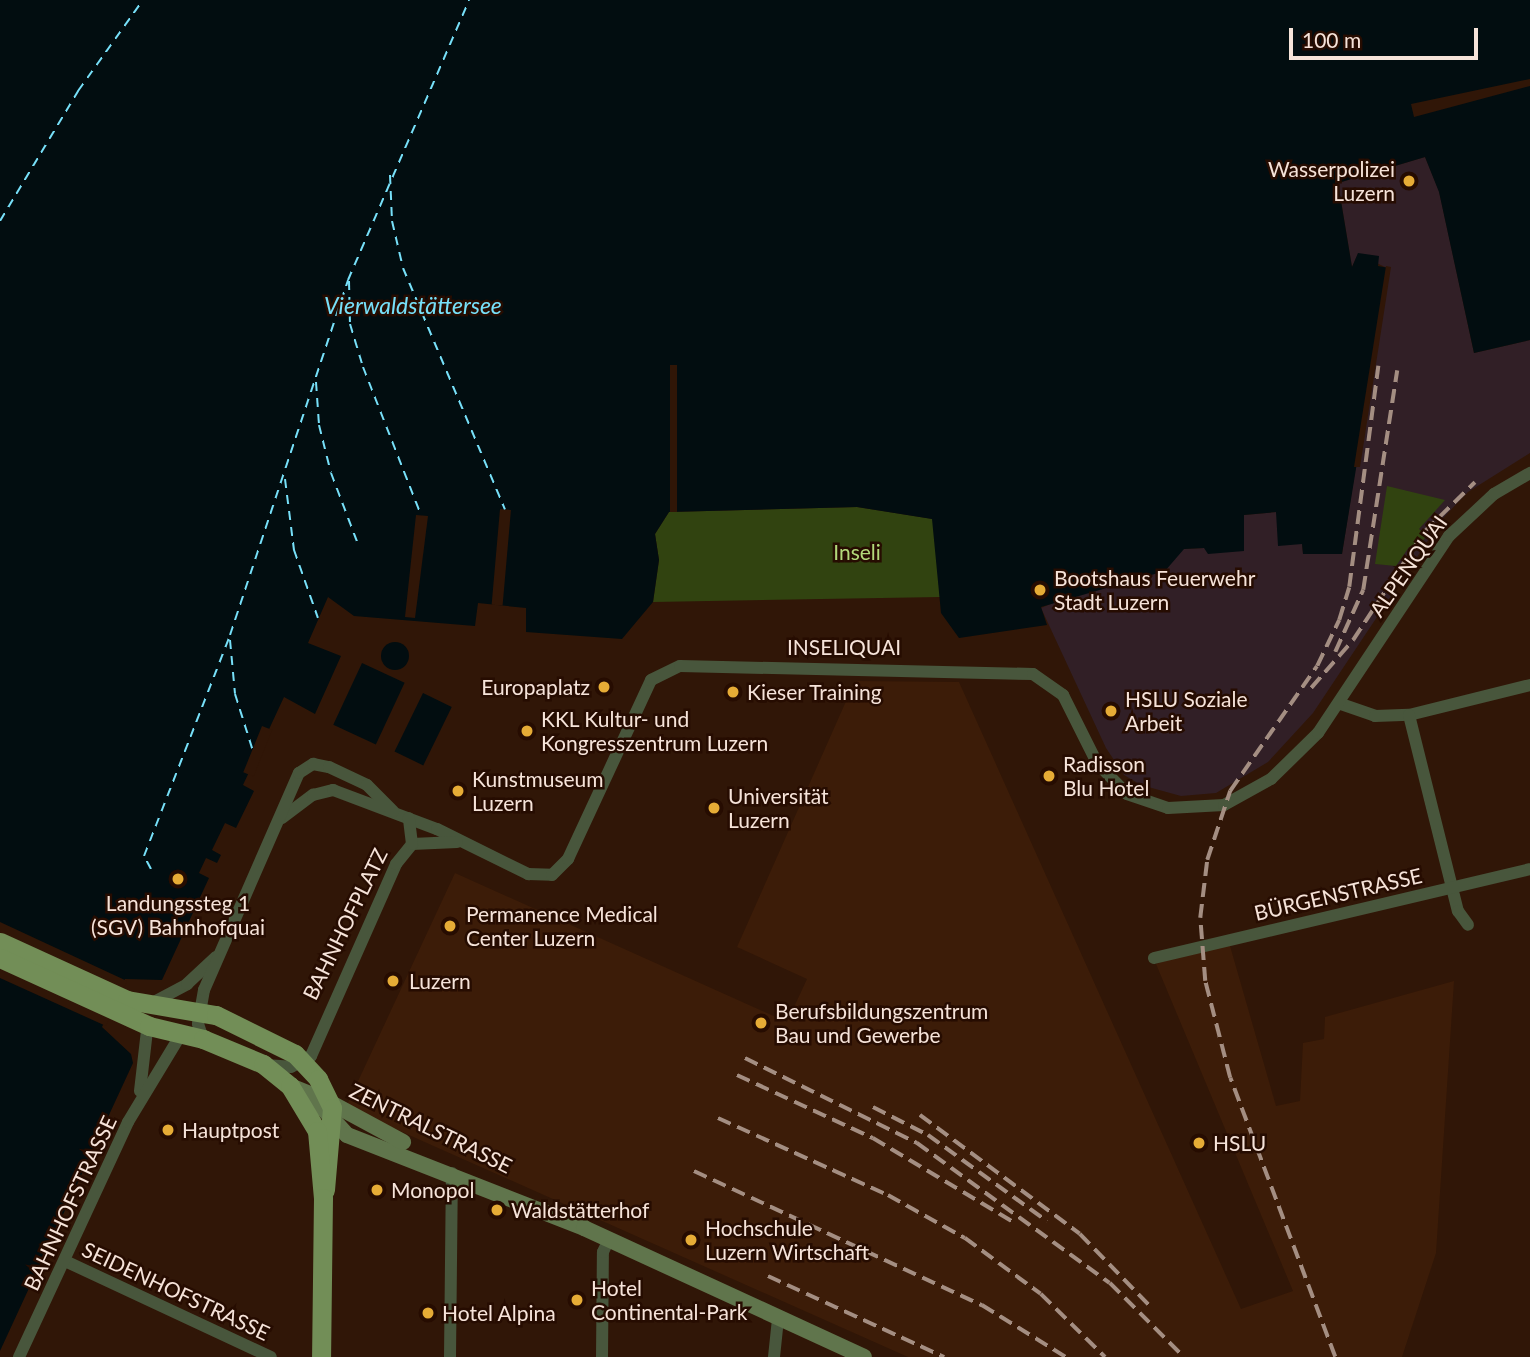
<!DOCTYPE html>
<meta charset="utf-8">
<style>
body{margin:0}
#map{position:relative;width:1530px;height:1357px;overflow:hidden;background:#301607;font-family:Lato,sans-serif}
div>[style]{position:absolute}
.built>*{inset:0;background:#3c1c08}
.industrial>*{inset:0;background:#311f26}
.green>*{inset:0;background:#314310}
.water>*{inset:0;background:#020d10;transform-origin:0 0}
.round{border-radius:50%}
.pier>*{inset:0;background:#301607;transform-origin:0 0}
.ferry>*{height:2px;margin-top:-1px;transform-origin:0;background:repeating-linear-gradient(90deg,#77e0f9 0 9px,transparent 0 16px)}
.minor>*{height:12px;margin:-6px;padding:0 6px;transform-origin:6px;border-radius:6px;background:#48563c}
.secondary>*{height:16px;margin:-8px;padding:0 8px;transform-origin:8px;border-radius:8px;background:#60754c}
.primary>*{height:19px;margin:-9.5px;padding:0 9.5px;transform-origin:9.5px;border-radius:9.5px;background:#728e57}
.rail>*{height:3.5px;margin-top:-1.75px;transform-origin:0;background:repeating-linear-gradient(90deg,#a48e82 0 14px,transparent 0 21px)}
.dots>*{width:19px;height:19px;translate:-50% -50%;box-sizing:border-box;border:4px solid #260c01;border-radius:50%}
span{translate:-50% -50%;white-space:nowrap;text-align:center;line-height:1.15;-webkit-text-stroke:5px #260c01;paint-order:stroke}
.poi-label{font-size:21px;color:#f6e3d9}
.right{translate:-100% -50%;text-align:right}
.left{translate:0 -50%;text-align:left}
.park-label{font-size:21px;color:#b3d97a}
.street-label{font-size:21px;color:#f6e3d9}
.water-label{font-size:23px;color:#77e0f9;font-style:italic}
.scale{position:absolute;left:1289px;top:28px;width:189px;height:32px;box-sizing:border-box;border:4px solid #f6e3d9;border-top:0;padding-left:9px;font-size:21px;line-height:24px;white-space:nowrap;color:#f6e3d9;-webkit-text-stroke:5px #260c01;paint-order:stroke}
</style>
<div id="map">
<div class="built">
<div style="clip-path:polygon(855px 681px,959px 682px,1241px 1309px,1293px 1291px,1156px 964px,1228px 939px,1276px 1106px,1300px 1101px,1303px 1043px,1324px 1039px,1325px 1017px,1454px 981px,1436px 1253px,1402px 1357px,908px 1357px,346px 1107px,455px 873px,787px 1022px,807px 979px,737px 947px)"></div>
</div>
<div class="industrial">
<div style="clip-path:polygon(1425px 157px,1439px 191px,1474px 353px,1530px 340px,1530px 453px,1468px 492px,1443px 518px,1313px 713px,1268px 762px,1216px 793px,1181px 796px,1141px 785px,1124px 775px,1106px 748px,1041px 608px,1184px 549px,1204px 548px,1244px 515px,1276px 512px,1302px 544px,1303px 553px,1342px 554px,1387px 268px,1358px 254px,1352px 267px,1338px 183px)"></div>
</div>
<div class="green">
<div style="clip-path:polygon(1387px 486px,1445px 500px,1419px 529px,1427px 535px,1416px 551px,1409px 547px,1396px 566px,1375px 564px)"></div>
<div style="clip-path:polygon(857px 507px,933px 519px,940px 597px,653px 602px,659px 560px,655px 534px,669px 512px)"></div>
</div>
<div class="water">
<div style="clip-path:polygon(0 0,1530px 0,1530px 340px,1474px 353px,1439px 192px,1425px 157px,1338px 183px,1352px 267px,1358px 253px,1379px 256px,1378px 266px,1389px 268px,1342px 554px,1303px 554px,1302px 544px,1278px 546px,1276px 512px,1244px 515px,1244px 551px,1208px 554px,1204px 548px,1184px 549px,1165px 571px,1041px 607px,1047px 625px,959px 638px,941px 613px,932px 519px,857px 507px,669px 512px,655px 534px,659px 560px,653px 602px,622px 639px,526px 632px,526px 608px,478px 603px,475px 626px,354px 616px,328px 597px,308px 643px,341px 656px,315px 714px,284px 697px,243px 785px,254px 791px,236px 828px,225px 823px,212px 850px,221px 855px,217px 863px,206px 858px,199px 873px,209px 878px,162px 980px,125px 979px,102px 1027px,131px 1054px,133px 1063px,0 1351px)"></div>
<div class="round" style="left:381px;top:642px;width:28px;height:28px"></div>
<div style="left:362px;top:663px;width:47px;height:68px;rotate:25deg"></div>
<div style="left:423px;top:693px;width:32px;height:65px;rotate:26deg"></div>
</div>
<div class="pier">
<div style="clip-path:polygon(1530px 79px,1530px 86px,1414px 117px,1411px 104px)"></div>
<div style="clip-path:polygon(1386px 266px,1391px 267px,1360px 467px,1354px 467px)"></div>
<div style="left:670px;top:365px;width:7px;height:147px"></div>
<div style="left:500px;top:509px;width:11px;height:96px;rotate:5deg"></div>
<div style="clip-path:polygon(416px 515px,428px 516px,415px 618px,405px 617px)"></div>
<div style="left:262px;top:726px;width:11px;height:50px;rotate:22deg"></div>
<div style="clip-path:polygon(0 922px,127px 981px,106px 1026px,0 978px)"></div>
</div>
<div class="ferry">
<div style="left:390px;top:175px;width:46px;rotate:87.5deg"></div>
<div style="left:392px;top:221px;width:48px;rotate:76.8deg"></div>
<div style="left:403px;top:268px;width:262px;rotate:67.1deg"></div>
<div style="left:0;top:221px;width:152px;rotate:-59deg"></div>
<div style="left:78px;top:91px;width:112px;rotate:-54.5deg"></div>
<div style="left:349px;top:281px;width:43px;rotate:88.7deg"></div>
<div style="left:350px;top:324px;width:45px;rotate:73.2deg"></div>
<div style="left:363px;top:367px;width:159px;rotate:68.6deg"></div>
<div style="left:316px;top:382px;width:43px;rotate:86deg"></div>
<div style="left:319px;top:425px;width:49px;rotate:76deg"></div>
<div style="left:331px;top:473px;width:76px;rotate:69.2deg"></div>
<div style="left:285px;top:479px;width:72px;rotate:82.8deg"></div>
<div style="left:294px;top:550px;width:72px;rotate:70.6deg"></div>
<div style="left:230px;top:640px;width:54px;rotate:84.7deg"></div>
<div style="left:235px;top:694px;width:57px;rotate:72.5deg"></div>
<div style="left:151px;top:869px;width:15px;rotate:-118deg"></div>
<div style="left:144px;top:856px;width:237px;rotate:-68.7deg"></div>
<div style="left:230px;top:635px;width:374px;rotate:-71.6deg"></div>
<div style="left:348px;top:280px;width:305px;rotate:-66.6deg"></div>
</div>
<div class="minor">
<div style="left:1341px;top:704px;width:36px;rotate:19deg"></div>
<div style="left:1375px;top:716px;width:34px;rotate:-2deg"></div>
<div style="left:1409px;top:715px;width:125px;rotate:-13.9deg"></div>
<div style="left:1409px;top:715px;width:202px;rotate:76deg"></div>
<div style="left:1458px;top:911px;width:17px;rotate:54deg"></div>
<div style="left:282px;top:818px;width:39px;rotate:-37deg"></div>
<div style="left:313px;top:795px;width:21px;rotate:-14deg"></div>
<div style="left:333px;top:790px;width:111px;rotate:20.6deg"></div>
<div style="left:437px;top:829px;width:102px;rotate:26.3deg"></div>
<div style="left:528px;top:874px;width:24px;rotate:2deg"></div>
<div style="left:552px;top:875px;width:23px;rotate:-45deg"></div>
<div style="left:568px;top:859px;width:197px;rotate:-65.1deg"></div>
<div style="left:651px;top:680px;width:32px;rotate:-26deg"></div>
<div style="left:680px;top:666px;width:353px;rotate:1.3deg"></div>
<div style="left:1033px;top:674px;width:37px;rotate:35deg"></div>
<div style="left:1063px;top:695px;width:76px;rotate:63.4deg"></div>
<div style="left:1097px;top:763px;width:43px;rotate:45.9deg"></div>
<div style="left:1127px;top:794px;width:43px;rotate:18.9deg"></div>
<div style="left:1168px;top:808px;width:56px;rotate:-3.1deg"></div>
<div style="left:1224px;top:805px;width:54px;rotate:-29deg"></div>
<div style="left:1271px;top:779px;width:66px;rotate:-44.4deg"></div>
<div style="left:1318px;top:733px;width:237px;rotate:-56.4deg"></div>
<div style="left:1449px;top:536px;width:62px;rotate:-43deg"></div>
<div style="left:1494px;top:494px;width:42px;rotate:-30.3deg"></div>
<div style="left:412px;top:844px;width:45px;rotate:-2.5deg"></div>
<div style="left:1154px;top:958px;width:386px;rotate:-13.3deg"></div>
<div style="left:152px;top:1003px;width:40px;rotate:-28deg"></div>
<div style="left:187px;top:984px;width:40px;rotate:-43deg"></div>
<div style="left:203px;top:1039px;width:16px;rotate:-108deg"></div>
<div style="left:198px;top:1024px;width:35px;rotate:-80deg"></div>
<div style="left:204px;top:990px;width:237px;rotate:-66.4deg"></div>
<div style="left:299px;top:773px;width:17px;rotate:-33deg"></div>
<div style="left:313px;top:764px;width:16px;rotate:11deg"></div>
<div style="left:329px;top:767px;width:42px;rotate:25.3deg"></div>
<div style="left:367px;top:785px;width:37px;rotate:45deg"></div>
<div style="left:265px;top:1065px;width:26px;rotate:4deg"></div>
<div style="left:291px;top:1067px;width:23px;rotate:-29deg"></div>
<div style="left:311px;top:1056px;width:210px;rotate:-66.1deg"></div>
<div style="left:396px;top:864px;width:26px;rotate:-51deg"></div>
<div style="left:412px;top:844px;width:26px;rotate:-97deg"></div>
<div style="left:140px;top:1091px;width:69px;rotate:-83.4deg"></div>
<div style="left:65px;top:1261px;width:227px;rotate:25deg"></div>
<div style="left:19px;top:1357px;width:259px;rotate:-65.1deg"></div>
<div style="left:128px;top:1122px;width:103px;rotate:-58.9deg"></div>
<div style="left:450px;top:1357px;width:184px;rotate:-89.4deg"></div>
<div style="left:602px;top:1357px;width:105px;rotate:-89.5deg"></div>
<div style="left:603px;top:1252px;width:14px;rotate:-65deg"></div>
<div style="left:774px;top:1357px;width:39px;rotate:-84deg"></div>
</div>
<div class="secondary">
<div style="left:290px;top:1086px;width:22px;rotate:22deg"></div>
<div style="left:310px;top:1094px;width:55px;rotate:47.9deg"></div>
<div style="left:347px;top:1135px;width:255px;rotate:21.4deg"></div>
<div style="left:584px;top:1228px;width:308px;rotate:24.7deg"></div>
<div style="left:331px;top:1103px;width:82px;rotate:28.4deg"></div>
</div>
<div class="primary">
<div style="left:0;top:942px;width:140px;rotate:24.5deg"></div>
<div style="left:127px;top:1000px;width:90px;rotate:9.6deg"></div>
<div style="left:216px;top:1015px;width:88px;rotate:26.3deg"></div>
<div style="left:295px;top:1054px;width:34px;rotate:47deg"></div>
<div style="left:318px;top:1079px;width:32px;rotate:64deg"></div>
<div style="left:332px;top:1108px;width:82px;rotate:94.9deg"></div>
<div style="left:0;top:958px;width:164px;rotate:24.5deg"></div>
<div style="left:149px;top:1026px;width:56px;rotate:13.5deg"></div>
<div style="left:203px;top:1039px;width:65px;rotate:22.6deg"></div>
<div style="left:263px;top:1064px;width:35px;rotate:39deg"></div>
<div style="left:290px;top:1086px;width:52px;rotate:59deg"></div>
<div style="left:317px;top:1131px;width:67px;rotate:84.9deg"></div>
<div style="left:323px;top:1198px;width:159px;rotate:90.7deg"></div>
</div>
<div class="rail">
<div style="left:1335px;top:652px;width:68px;rotate:-65.7deg"></div>
<div style="left:1363px;top:590px;width:222px;rotate:-81.2deg"></div>
<div style="left:1311px;top:688px;width:64px;rotate:-48.8deg"></div>
<div style="left:1353px;top:640px;width:129px;rotate:-56.7deg"></div>
<div style="left:1424px;top:532px;width:71px;rotate:-44.4deg"></div>
<div style="left:745px;top:1058px;width:192px;rotate:26.3deg"></div>
<div style="left:917px;top:1143px;width:238px;rotate:36deg"></div>
<div style="left:1110px;top:1283px;width:105px;rotate:45deg"></div>
<div style="left:737px;top:1075px;width:150px;rotate:24.9deg"></div>
<div style="left:873px;top:1138px;width:165px;rotate:30.9deg"></div>
<div style="left:873px;top:1107px;width:62px;rotate:27deg"></div>
<div style="left:928px;top:1135px;width:147px;rotate:35.9deg"></div>
<div style="left:920px;top:1115px;width:199px;rotate:36.6deg"></div>
<div style="left:1080px;top:1234px;width:102px;rotate:45.8deg"></div>
<div style="left:718px;top:1118px;width:187px;rotate:24.4deg"></div>
<div style="left:888px;top:1195px;width:88px;rotate:29.2deg"></div>
<div style="left:965px;top:1238px;width:94px;rotate:36.4deg"></div>
<div style="left:1041px;top:1294px;width:90px;rotate:44.5deg"></div>
<div style="left:694px;top:1171px;width:318px;rotate:25deg"></div>
<div style="left:982px;top:1305px;width:99px;rotate:31.8deg"></div>
<div style="left:768px;top:1276px;width:194px;rotate:24.7deg"></div>
<div style="left:1335px;top:1357px;width:298px;rotate:-110.6deg"></div>
<div style="left:1230px;top:1078px;width:100px;rotate:-104.5deg"></div>
<div style="left:1205px;top:981px;width:63px;rotate:-94.5deg"></div>
<div style="left:1200px;top:918px;width:58px;rotate:-83.1deg"></div>
<div style="left:1207px;top:860px;width:73px;rotate:-71.6deg"></div>
<div style="left:1230px;top:791px;width:152px;rotate:-55.2deg"></div>
<div style="left:1317px;top:666px;width:51px;rotate:-64.4deg"></div>
<div style="left:1339px;top:620px;width:34px;rotate:-73deg"></div>
<div style="left:1349px;top:587px;width:223px;rotate:-82.5deg"></div>
</div>
<div class="dots">
<div style="left:1409px;top:181px;background:#e6ac36"></div>
<div style="left:1040px;top:590px;background:#e6ac36"></div>
<div style="left:604px;top:687px;background:#e6ac36"></div>
<div style="left:733px;top:692px;background:#e6ac36"></div>
<div style="left:1111px;top:711px;background:#e6ac36"></div>
<div style="left:527px;top:731px;background:#e6ac36"></div>
<div style="left:1049px;top:776px;background:#e6ac36"></div>
<div style="left:458px;top:791px;background:#e6ac36"></div>
<div style="left:714px;top:808px;background:#e6ac36"></div>
<div style="left:178px;top:879px;background:#e6ac36"></div>
<div style="left:450px;top:926px;background:#e6ac36"></div>
<div style="left:393px;top:981px;background:#e6ac36"></div>
<div style="left:761px;top:1023px;background:#e6ac36"></div>
<div style="left:168px;top:1130px;background:#e6ac36"></div>
<div style="left:1199px;top:1143px;background:#e6ac36"></div>
<div style="left:377px;top:1190px;background:#e6ac36"></div>
<div style="left:497px;top:1210px;background:#e6ac36"></div>
<div style="left:691px;top:1240px;background:#e6ac36"></div>
<div style="left:577px;top:1300px;background:#e6ac36"></div>
<div style="left:428px;top:1313px;background:#e6ac36"></div>
</div>
<div class="poi-label">
<span class="right" style="left:1395px;top:181px">Wasserpolizei<br>Luzern</span>
<span class="left" style="left:1054px;top:590px">Bootshaus Feuerwehr<br>Stadt Luzern</span>
<span class="right" style="left:590px;top:687px">Europaplatz</span>
<span class="left" style="left:747px;top:692px">Kieser Training</span>
<span class="left" style="left:1125px;top:711px">HSLU Soziale<br>Arbeit</span>
<span class="left" style="left:541px;top:731px">KKL Kultur- und<br>Kongresszentrum Luzern</span>
<span class="left" style="left:1063px;top:776px">Radisson<br>Blu Hotel</span>
<span class="left" style="left:472px;top:791px">Kunstmuseum<br>Luzern</span>
<span class="left" style="left:728px;top:808px">Universität<br>Luzern</span>
<span style="left:178px;top:915px">Landungssteg 1<br>(SGV) Bahnhofquai</span>
<span class="left" style="left:466px;top:926px">Permanence Medical<br>Center Luzern</span>
<span class="left" style="left:409px;top:981px">Luzern</span>
<span class="left" style="left:775px;top:1023px">Berufsbildungszentrum<br>Bau und Gewerbe</span>
<span class="left" style="left:182px;top:1130px">Hauptpost</span>
<span class="left" style="left:1213px;top:1143px">HSLU</span>
<span class="left" style="left:391px;top:1190px">Monopol</span>
<span class="left" style="left:511px;top:1210px">Waldstätterhof</span>
<span class="left" style="left:705px;top:1240px">Hochschule<br>Luzern Wirtschaft</span>
<span class="left" style="left:591px;top:1300px">Hotel<br>Continental-Park</span>
<span class="left" style="left:442px;top:1313px">Hotel Alpina</span>
</div>
<div class="park-label">
<span style="left:857px;top:552px">Inseli</span>
</div>
<div class="street-label">
<span style="left:1408px;top:566px;rotate:-55deg">ALPENQUAI</span>
<span style="left:844px;top:647px">INSELIQUAI</span>
<span style="left:1338px;top:894px;rotate:-13deg">BÜRGENSTRASSE</span>
<span style="left:345px;top:924px;rotate:-64deg">BAHNHOFPLATZ</span>
<span style="left:431px;top:1128px;rotate:26deg">ZENTRALSTRASSE</span>
<span style="left:70px;top:1203px;rotate:-65deg">BAHNHOFSTRASSE</span>
<span style="left:176px;top:1291px;rotate:25deg">SEIDENHOFSTRASSE</span>
</div>
<div class="water-label">
<span style="left:413px;top:305px">Vierwaldstättersee</span>
</div>
<div class="scale">100 m</div>
</div>
